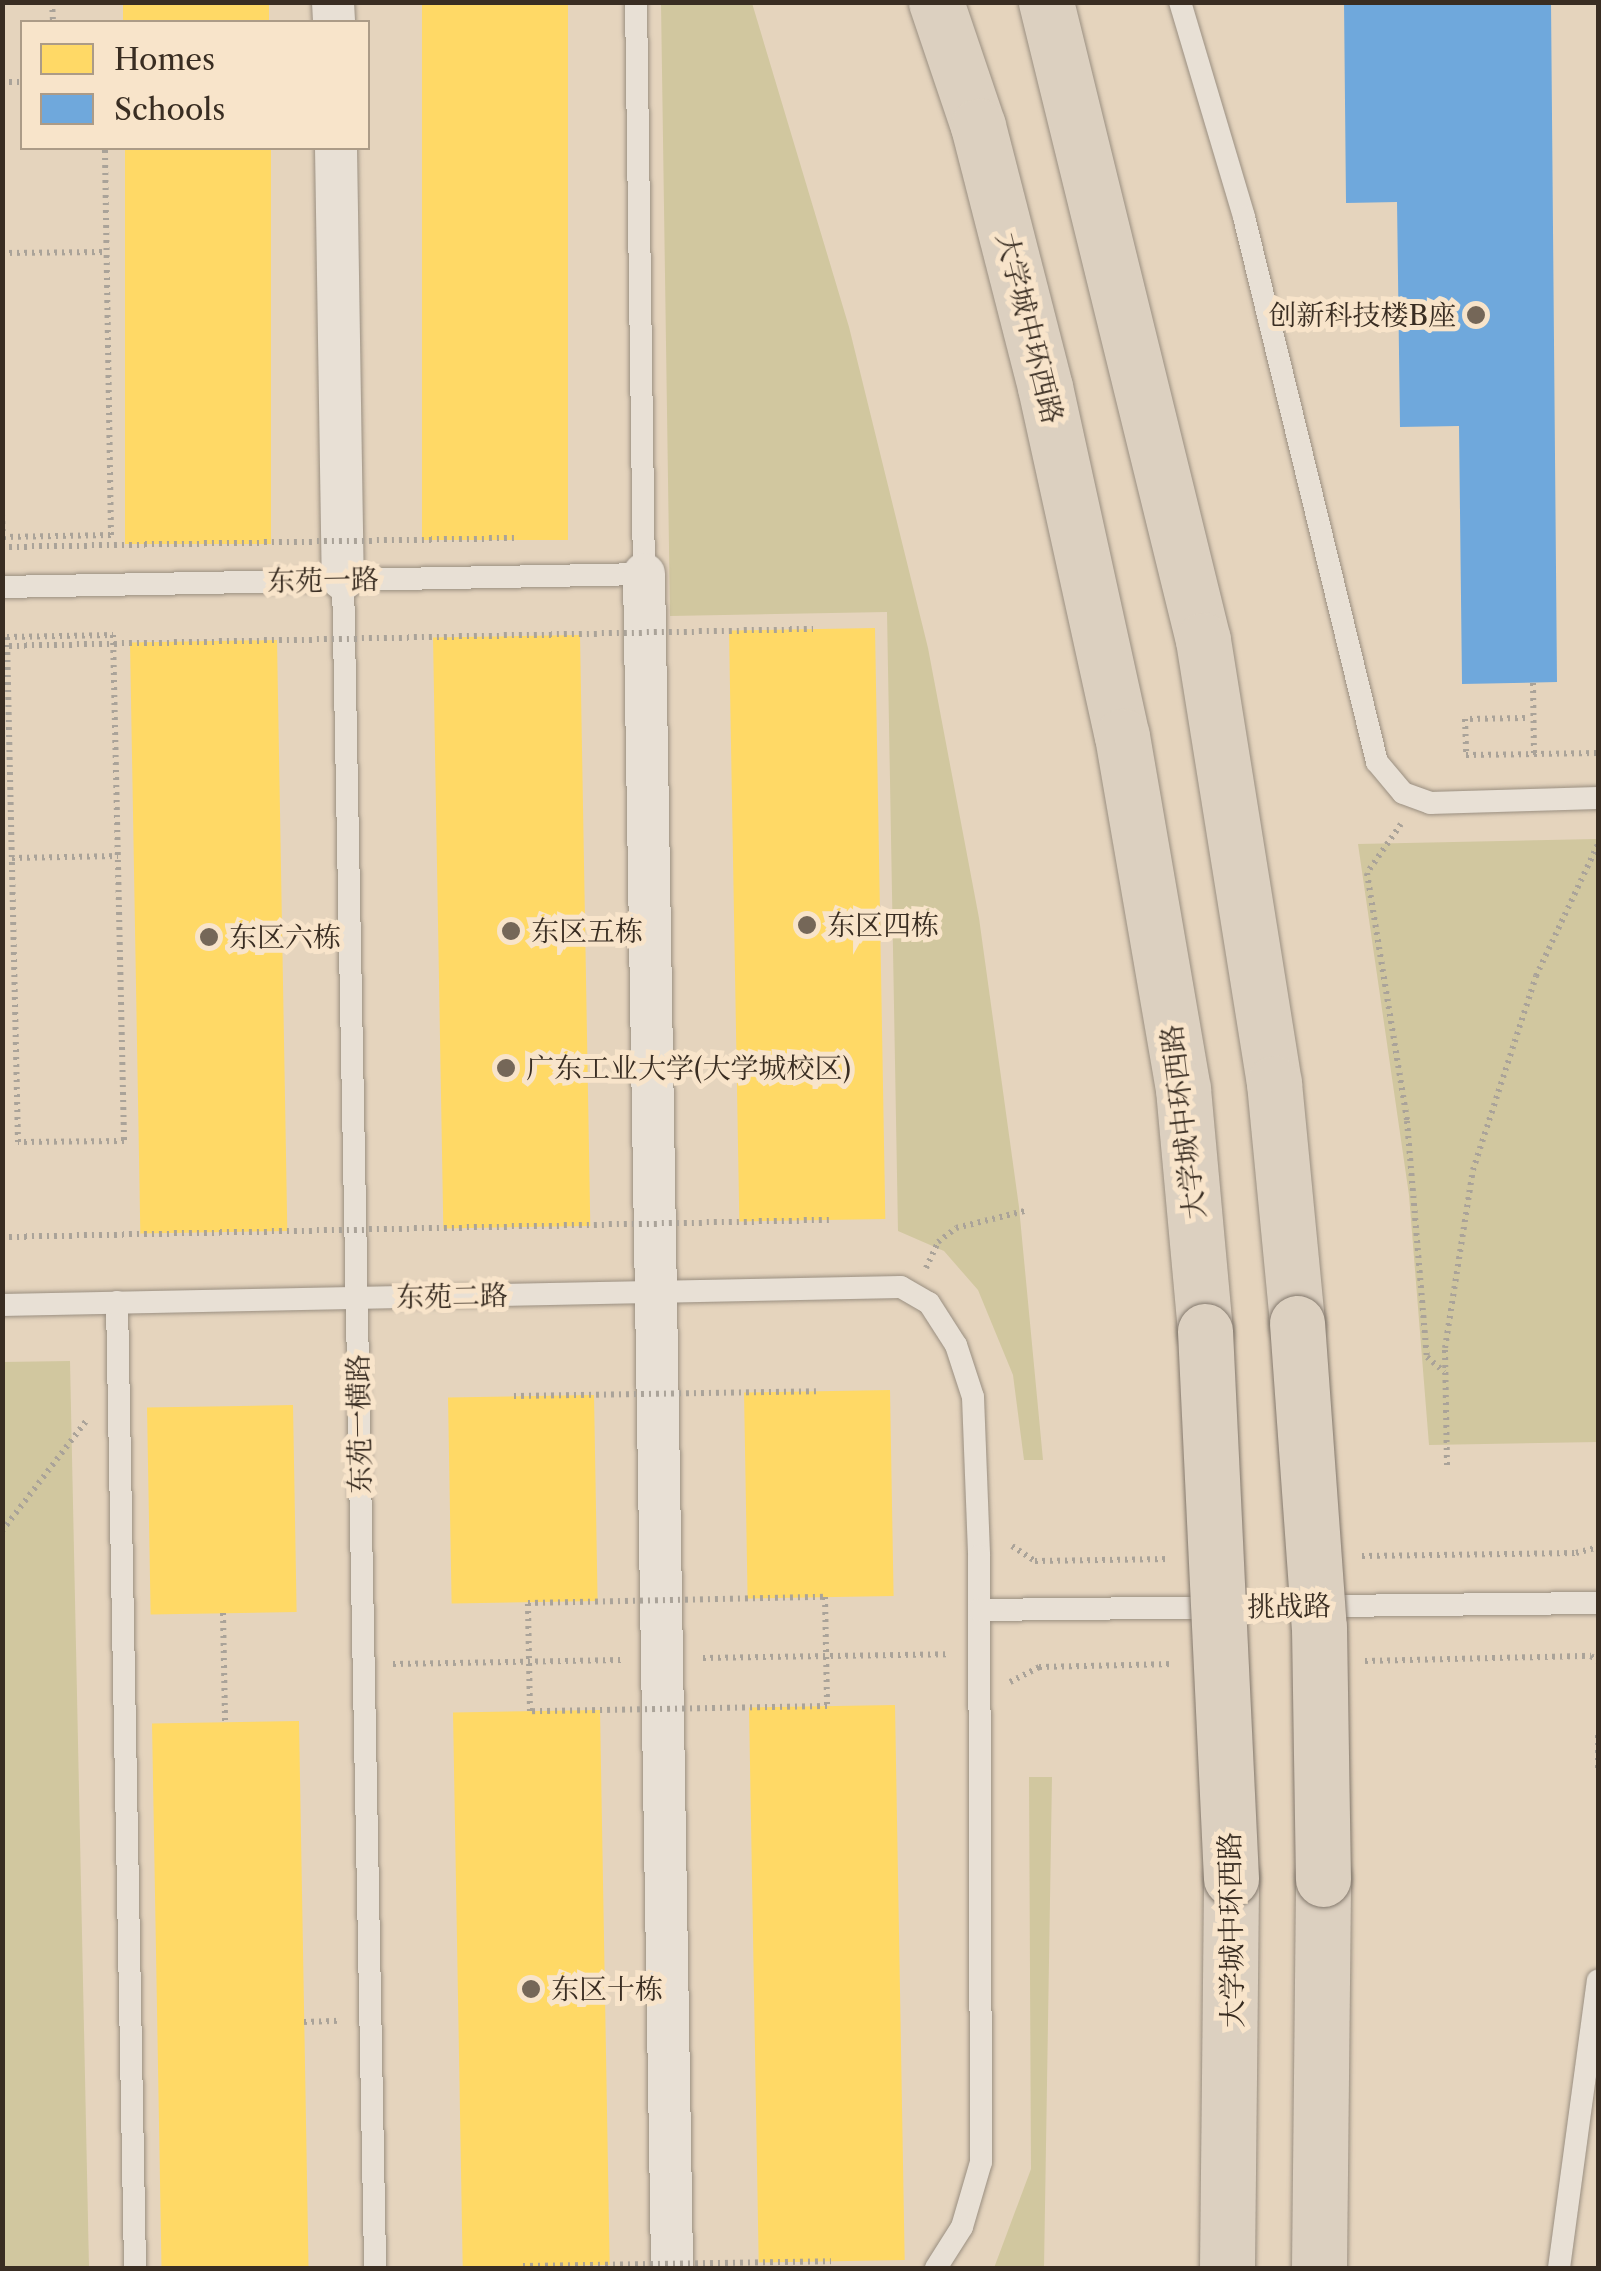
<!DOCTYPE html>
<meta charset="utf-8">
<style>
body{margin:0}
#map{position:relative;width:1601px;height:2271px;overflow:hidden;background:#e5d4bd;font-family:"Libre Caslon Text","Noto Serif SC",serif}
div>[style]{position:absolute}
.green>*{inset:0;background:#d1c79f}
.homes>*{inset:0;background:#ffd966;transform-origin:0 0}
.schools>*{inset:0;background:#6fa8dc}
.path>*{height:6px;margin-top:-3px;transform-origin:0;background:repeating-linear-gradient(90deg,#aaa399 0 2.5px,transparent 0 7.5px)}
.roads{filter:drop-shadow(0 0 2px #9a8f81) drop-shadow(0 0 2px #9a8f81)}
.service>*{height:22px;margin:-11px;padding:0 11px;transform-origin:11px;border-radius:11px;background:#e8e0d5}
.minor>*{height:42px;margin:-21px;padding:0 21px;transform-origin:21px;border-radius:21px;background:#e8e0d5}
.primary>*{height:55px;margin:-27.5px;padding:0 27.5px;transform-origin:27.5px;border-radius:27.5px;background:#dcd0c0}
.path-bridge>*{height:6px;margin-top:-3px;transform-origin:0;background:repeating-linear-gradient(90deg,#aaa399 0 2.5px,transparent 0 7.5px)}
.bridges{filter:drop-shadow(0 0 2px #83786c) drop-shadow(0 0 2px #83786c)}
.primary-bridge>*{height:55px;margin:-27.5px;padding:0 27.5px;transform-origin:27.5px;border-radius:27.5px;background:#dcd0c0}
.dots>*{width:28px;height:28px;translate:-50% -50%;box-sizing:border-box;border:5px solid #f8e4ca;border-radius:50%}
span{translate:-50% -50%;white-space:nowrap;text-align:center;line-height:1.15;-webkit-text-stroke:10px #f8e4ca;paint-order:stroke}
.poi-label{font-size:28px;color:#392d22}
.right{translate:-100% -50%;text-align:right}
.left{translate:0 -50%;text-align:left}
.street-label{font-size:28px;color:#392d22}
.frame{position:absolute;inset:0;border:5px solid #392d22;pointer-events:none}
.legend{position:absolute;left:20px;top:20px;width:350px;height:130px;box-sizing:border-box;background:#f8e4ca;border:2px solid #ac9b87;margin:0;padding:12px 18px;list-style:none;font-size:30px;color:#392d22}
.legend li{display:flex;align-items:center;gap:20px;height:50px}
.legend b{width:50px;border:2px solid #ac9b87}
</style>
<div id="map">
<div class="green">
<div style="clip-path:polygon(661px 3px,752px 3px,849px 327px,928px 648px,979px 918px,1019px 1207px,1043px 1460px,1024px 1460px,1013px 1375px,978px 1290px,944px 1251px,898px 1231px,887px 612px,670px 616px)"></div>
<div style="clip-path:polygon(1596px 839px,1598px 1442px,1429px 1445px,1409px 1195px,1358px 844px)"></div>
<div style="clip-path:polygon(70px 1361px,89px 2268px,3px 2268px,3px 1362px)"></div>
<div style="clip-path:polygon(1029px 1777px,1052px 1777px,1044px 2268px,994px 2268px,1031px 2169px)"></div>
</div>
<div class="homes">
<div style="left:123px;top:2px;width:146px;height:20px"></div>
<div style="left:422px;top:2px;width:146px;height:538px"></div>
<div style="left:125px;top:148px;width:146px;height:396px"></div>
<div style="left:875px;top:628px;width:591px;height:146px;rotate:89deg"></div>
<div style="left:580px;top:635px;width:591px;height:147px;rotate:89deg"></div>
<div style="left:277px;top:640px;width:591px;height:147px;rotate:89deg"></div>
<div style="left:890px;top:1390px;width:206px;height:146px;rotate:89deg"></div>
<div style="left:594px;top:1395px;width:206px;height:146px;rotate:89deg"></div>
<div style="left:293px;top:1405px;width:207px;height:146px;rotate:89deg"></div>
<div style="left:895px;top:1705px;width:555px;height:146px;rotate:89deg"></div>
<div style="left:600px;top:1710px;width:555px;height:147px;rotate:89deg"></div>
<div style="left:299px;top:1721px;width:547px;height:147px;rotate:89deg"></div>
</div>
<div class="schools">
<div style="clip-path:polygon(1344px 2px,1551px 2px,1557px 682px,1462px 684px,1459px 426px,1400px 427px,1397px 202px,1346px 203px)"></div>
</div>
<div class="path">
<div style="left:52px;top:2px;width:20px;rotate:87deg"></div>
<div style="left:2px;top:82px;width:20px"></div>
<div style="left:2px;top:253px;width:105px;rotate:-0.5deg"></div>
<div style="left:2px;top:514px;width:23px;rotate:88deg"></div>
<div style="left:3px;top:537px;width:108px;rotate:-1.1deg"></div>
<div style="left:111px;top:535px;width:387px;rotate:-90.9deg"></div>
<div style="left:113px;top:635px;width:506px;rotate:88.75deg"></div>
<div style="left:124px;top:1141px;width:106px;rotate:179.5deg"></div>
<div style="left:18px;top:1142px;width:505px;rotate:-91.25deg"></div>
<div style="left:7px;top:637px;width:106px;rotate:-1.1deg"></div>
<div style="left:1533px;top:683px;width:71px;rotate:89.2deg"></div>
<div style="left:1534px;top:754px;width:64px;rotate:-0.9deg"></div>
<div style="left:1525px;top:718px;width:60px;rotate:179deg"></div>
<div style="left:1465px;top:719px;width:36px;rotate:88deg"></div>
<div style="left:1466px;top:755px;width:68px;rotate:-0.8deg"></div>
<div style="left:1401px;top:824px;width:60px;rotate:124.8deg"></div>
<div style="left:1367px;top:873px;width:251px;rotate:80.8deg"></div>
<div style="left:1407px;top:1121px;width:237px;rotate:85.2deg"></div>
<div style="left:1427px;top:1357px;width:23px;rotate:41deg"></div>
<div style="left:12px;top:858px;width:106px;rotate:-1.1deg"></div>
<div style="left:926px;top:1268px;width:29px;rotate:-65deg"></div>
<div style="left:938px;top:1242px;width:23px;rotate:-38deg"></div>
<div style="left:956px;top:1228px;width:74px;rotate:-14deg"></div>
<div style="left:1447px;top:1465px;width:117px;rotate:-91deg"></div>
<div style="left:1445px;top:1348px;width:180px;rotate:-81.1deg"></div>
<div style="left:1473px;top:1170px;width:204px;rotate:-72deg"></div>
<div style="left:1536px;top:976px;width:146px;rotate:-64.8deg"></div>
<div style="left:2px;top:1531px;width:138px;rotate:-52.6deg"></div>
<div style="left:1012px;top:1546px;width:27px;rotate:33deg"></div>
<div style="left:1035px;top:1561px;width:135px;rotate:-0.8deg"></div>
<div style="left:1362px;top:1556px;width:214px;rotate:-0.8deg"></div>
<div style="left:1576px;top:1553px;width:23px;rotate:-15deg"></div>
<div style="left:223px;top:1613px;width:109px;rotate:88.9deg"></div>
<div style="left:703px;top:1658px;width:246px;rotate:-0.9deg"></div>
<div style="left:1365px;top:1661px;width:226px;rotate:-1.3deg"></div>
<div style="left:1591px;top:1656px;width:9px;rotate:36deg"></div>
<div style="left:393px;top:1664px;width:228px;rotate:-1deg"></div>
<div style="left:1010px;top:1682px;width:33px;rotate:-27deg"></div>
<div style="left:1039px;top:1667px;width:134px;rotate:-1.3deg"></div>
<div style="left:1598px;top:1735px;width:36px;rotate:90deg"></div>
<div style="left:304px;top:2022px;width:36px;rotate:-2deg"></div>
</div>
<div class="roads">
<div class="service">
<div style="left:1180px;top:2px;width:224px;rotate:73.4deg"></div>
<div style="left:1244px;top:217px;width:561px;rotate:76.29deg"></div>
<div style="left:1377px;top:762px;width:40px;rotate:50deg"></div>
<div style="left:1403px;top:793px;width:29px;rotate:20deg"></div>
<div style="left:1430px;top:803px;width:168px;rotate:-1.7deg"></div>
<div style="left:343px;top:579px;width:1689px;rotate:88.91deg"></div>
<div style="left:2px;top:587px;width:642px;rotate:-1.16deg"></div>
<div style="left:644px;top:574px;width:572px;rotate:-90.8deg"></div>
<div style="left:117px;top:1302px;width:966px;rotate:88.93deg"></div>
<div style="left:2px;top:1305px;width:899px;rotate:-1.15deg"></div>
<div style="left:901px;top:1287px;width:32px;rotate:30deg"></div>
<div style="left:929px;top:1303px;width:50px;rotate:57.3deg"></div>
<div style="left:956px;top:1345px;width:55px;rotate:71.9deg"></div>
<div style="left:973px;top:1397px;width:159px;rotate:87.8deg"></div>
<div style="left:979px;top:1556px;width:606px;rotate:89.81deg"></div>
<div style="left:981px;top:2162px;width:68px;rotate:106.3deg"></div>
<div style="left:962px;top:2227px;width:49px;rotate:122.4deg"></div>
<div style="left:979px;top:1610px;width:619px;rotate:-0.65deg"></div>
<div style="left:1559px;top:2268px;width:290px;rotate:-82.3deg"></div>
</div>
<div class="minor">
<div style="left:333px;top:2px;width:20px;rotate:87deg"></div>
<div style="left:336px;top:148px;width:431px;rotate:89.1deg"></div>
<div style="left:644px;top:574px;width:1694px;rotate:89.05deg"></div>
</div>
<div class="primary">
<div style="left:936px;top:2px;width:131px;rotate:71.3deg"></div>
<div style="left:978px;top:126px;width:269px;rotate:75.6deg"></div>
<div style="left:1045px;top:387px;width:357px;rotate:77.6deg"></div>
<div style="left:1122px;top:736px;width:358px;rotate:80.2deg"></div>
<div style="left:1183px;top:1089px;width:243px;rotate:84.8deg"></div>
<div style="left:1046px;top:2px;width:657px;rotate:76.18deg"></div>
<div style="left:1203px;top:640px;width:449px;rotate:80.9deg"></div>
<div style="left:1274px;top:1083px;width:241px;rotate:84.5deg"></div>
<div style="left:1227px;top:2268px;width:390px;rotate:-89.4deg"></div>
<div style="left:1319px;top:2268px;width:389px;rotate:-89.4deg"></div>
</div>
</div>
<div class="path-bridge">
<div style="left:2px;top:547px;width:515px;rotate:-1deg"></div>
<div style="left:2px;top:646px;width:811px;rotate:-1.2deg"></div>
<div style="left:2px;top:1237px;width:828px;rotate:-1.18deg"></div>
<div style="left:514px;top:1396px;width:303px;rotate:-0.9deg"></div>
<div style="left:825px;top:1597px;width:109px;rotate:88.9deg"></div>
<div style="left:827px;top:1706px;width:297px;rotate:179deg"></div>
<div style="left:530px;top:1711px;width:108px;rotate:-91.1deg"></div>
<div style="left:528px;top:1603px;width:297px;rotate:-1.2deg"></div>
<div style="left:523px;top:2266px;width:308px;rotate:-0.9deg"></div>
</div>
<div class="bridges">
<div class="primary-bridge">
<div style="left:1297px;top:1323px;width:305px;rotate:85.9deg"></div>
<div style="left:1319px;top:1627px;width:252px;rotate:89.1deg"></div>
<div style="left:1205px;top:1331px;width:548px;rotate:87.28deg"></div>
</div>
</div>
<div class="dots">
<div style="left:1476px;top:315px;background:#756758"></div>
<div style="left:807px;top:925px;background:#756758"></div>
<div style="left:511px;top:931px;background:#756758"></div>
<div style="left:209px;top:937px;background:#756758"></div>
<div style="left:506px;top:1068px;background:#756758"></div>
<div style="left:531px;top:1989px;background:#756758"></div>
</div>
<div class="poi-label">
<span class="right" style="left:1456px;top:315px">创新科技楼B座</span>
<span class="left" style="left:827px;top:925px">东区四栋</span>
<span class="left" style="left:531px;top:931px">东区五栋</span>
<span class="left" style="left:229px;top:937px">东区六栋</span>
<span class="left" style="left:526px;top:1068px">广东工业大学(大学城校区)</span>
<span class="left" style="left:551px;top:1989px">东区十栋</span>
</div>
<div class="street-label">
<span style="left:1030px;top:328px;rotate:76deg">大学城中环西路</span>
<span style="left:323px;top:580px;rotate:-1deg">东苑一路</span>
<span style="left:1183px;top:1122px;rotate:-97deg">大学城中环西路</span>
<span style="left:452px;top:1296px;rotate:-1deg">东苑二路</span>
<span style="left:359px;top:1424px;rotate:-91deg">东苑一横路</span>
<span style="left:1289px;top:1606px;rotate:-1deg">挑战路</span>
<span style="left:1231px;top:1930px;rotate:-91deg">大学城中环西路</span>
</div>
<div class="frame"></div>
<ul class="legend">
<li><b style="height:28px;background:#ffd966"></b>Homes</li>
<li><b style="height:28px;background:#6fa8dc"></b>Schools</li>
</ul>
</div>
